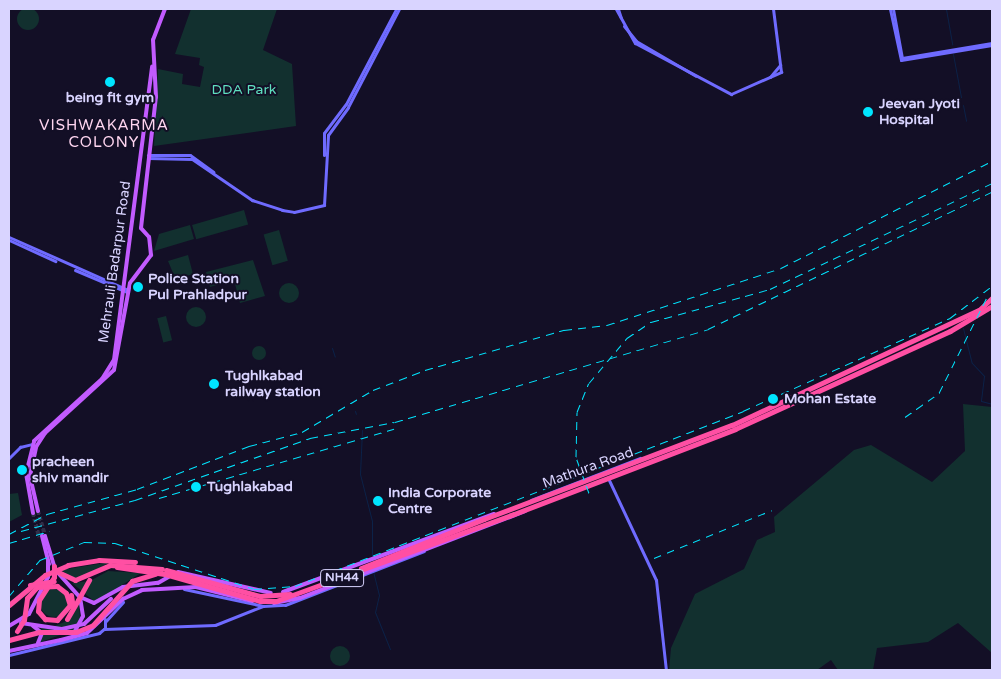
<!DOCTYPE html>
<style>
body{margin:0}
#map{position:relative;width:1001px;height:679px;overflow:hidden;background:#130f26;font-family:"Varela Round",sans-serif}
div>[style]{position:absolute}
.green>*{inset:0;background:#12302f;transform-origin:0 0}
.round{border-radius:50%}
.stream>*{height:1px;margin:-0.5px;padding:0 0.5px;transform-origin:0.5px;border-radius:0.5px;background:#0c2248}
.primary-tunnel>*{height:4px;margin-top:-2px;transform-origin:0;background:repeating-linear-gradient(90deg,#312d47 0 4px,transparent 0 6px)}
.secondary>*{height:3px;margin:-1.5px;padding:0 1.5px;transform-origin:1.5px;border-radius:1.5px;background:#6f6bff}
.primary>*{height:4px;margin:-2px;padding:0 2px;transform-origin:2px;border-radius:2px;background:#c25bff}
.highway>*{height:5px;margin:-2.5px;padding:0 2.5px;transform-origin:2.5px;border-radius:2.5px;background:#ff4fa3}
.rail>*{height:1px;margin-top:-0.5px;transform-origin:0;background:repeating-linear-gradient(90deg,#00e5ff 0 8px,transparent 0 14px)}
.primary-bridge>*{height:4px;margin:-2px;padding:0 2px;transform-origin:2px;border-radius:2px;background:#c25bff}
.highway-bridge>*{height:5px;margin:-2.5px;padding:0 2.5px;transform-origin:2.5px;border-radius:2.5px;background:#ff4fa3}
.dots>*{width:14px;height:14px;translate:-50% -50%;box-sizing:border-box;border:2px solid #130f26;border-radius:50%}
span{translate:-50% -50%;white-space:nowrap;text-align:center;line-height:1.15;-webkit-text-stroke:4px #130f26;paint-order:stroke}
.shield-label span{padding:1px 4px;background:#130f26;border:1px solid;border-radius:4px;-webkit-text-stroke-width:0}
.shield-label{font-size:12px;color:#d9d4ff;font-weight:700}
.park-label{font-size:14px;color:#5fe0c0}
.poi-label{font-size:14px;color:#d9d4ff;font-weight:700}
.left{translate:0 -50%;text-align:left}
.street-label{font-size:14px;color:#d9d4ff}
.neighbourhood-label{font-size:15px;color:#ffd6f0;letter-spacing:1px}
.frame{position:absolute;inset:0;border:10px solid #d9d4ff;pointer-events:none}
</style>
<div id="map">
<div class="green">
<div class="round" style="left:17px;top:8px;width:22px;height:22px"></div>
<div style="clip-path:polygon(191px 9px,277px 9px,263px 50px,292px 64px,296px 126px,154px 146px,158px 69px,183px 74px,182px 84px,200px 87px,204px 67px,199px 65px,200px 58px,175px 54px)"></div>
<div style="left:244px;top:210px;width:15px;height:54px;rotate:74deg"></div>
<div style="clip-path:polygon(190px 225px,194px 239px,154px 251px,159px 234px)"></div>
<div style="left:279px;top:230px;width:32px;height:16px;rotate:74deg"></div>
<div style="clip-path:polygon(188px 255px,193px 274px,187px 276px,188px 282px,178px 285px,168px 261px)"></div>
<div style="clip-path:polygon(253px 260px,265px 296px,240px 303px,234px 280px,210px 287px,206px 272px)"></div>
<div class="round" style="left:279px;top:283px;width:20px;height:20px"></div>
<div class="round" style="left:186px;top:307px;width:20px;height:20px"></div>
<div style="left:166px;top:316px;width:25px;height:9px;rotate:76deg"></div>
<div class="round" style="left:252px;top:346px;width:14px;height:14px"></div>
<div style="clip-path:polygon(963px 404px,992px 407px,992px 653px,958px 623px,928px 642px,877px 648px,873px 670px,838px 670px,831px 660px,817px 670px,669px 670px,671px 648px,695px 594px,744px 569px,757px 540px,775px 532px,774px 517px,854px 450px,871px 445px,932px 482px,965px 451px)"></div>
<div style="clip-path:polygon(18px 493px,22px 515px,9px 522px,9px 494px)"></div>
<div style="clip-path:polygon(110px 562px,83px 577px,73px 578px,61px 570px)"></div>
<div style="clip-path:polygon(108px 571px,141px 573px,95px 602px,72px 583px,90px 581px)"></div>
<div class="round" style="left:40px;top:589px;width:28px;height:28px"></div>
<div style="clip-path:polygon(79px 600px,80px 619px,74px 630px,41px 642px,41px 628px,62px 630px,54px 626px,67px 621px)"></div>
<div class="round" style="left:330px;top:646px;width:20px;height:20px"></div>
</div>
<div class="stream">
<div style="left:946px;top:9px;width:36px;rotate:80deg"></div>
<div style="left:953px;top:54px;width:44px;rotate:79.5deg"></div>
<div style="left:963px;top:105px;width:16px;rotate:79deg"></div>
<div style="left:963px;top:328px;width:36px;rotate:76deg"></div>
<div style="left:972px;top:363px;width:18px;rotate:47deg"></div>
<div style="left:984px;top:376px;width:25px;rotate:97deg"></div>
<div style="left:981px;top:401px;width:11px;rotate:15deg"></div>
<div style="left:332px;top:348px;width:9px;rotate:72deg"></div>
<div style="left:355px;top:411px;width:3px;rotate:72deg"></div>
<div style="left:362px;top:430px;width:44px;rotate:92.6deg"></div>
<div style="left:360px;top:474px;width:49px;rotate:75.7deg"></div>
<div style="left:372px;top:521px;width:36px;rotate:90deg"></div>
<div style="left:373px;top:571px;width:25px;rotate:76deg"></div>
<div style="left:379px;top:595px;width:17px;rotate:103deg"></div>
<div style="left:375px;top:612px;width:40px;rotate:68deg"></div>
</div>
<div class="primary-tunnel">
<div style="left:38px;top:511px;width:26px;rotate:74deg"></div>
<div style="left:33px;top:513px;width:25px;rotate:76deg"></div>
</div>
<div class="secondary">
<div style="left:616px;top:9px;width:39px;rotate:61deg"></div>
<div style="left:635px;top:43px;width:109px;rotate:28deg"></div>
<div style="left:731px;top:94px;width:55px;rotate:-23.7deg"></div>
<div style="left:781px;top:72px;width:64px;rotate:-97.2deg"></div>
<div style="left:618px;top:9px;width:9px;rotate:72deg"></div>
<div style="left:890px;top:9px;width:52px;rotate:77.8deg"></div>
<div style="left:901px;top:60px;width:92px;rotate:-9.4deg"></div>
<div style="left:893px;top:9px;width:50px;rotate:79.6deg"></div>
<div style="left:902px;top:58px;width:91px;rotate:-9.5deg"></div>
<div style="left:624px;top:26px;width:19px;rotate:51deg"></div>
<div style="left:636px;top:41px;width:69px;rotate:30.3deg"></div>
<div style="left:770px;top:77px;width:16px;rotate:-50deg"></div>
<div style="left:148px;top:155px;width:42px"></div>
<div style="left:190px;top:155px;width:29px;rotate:36deg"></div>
<div style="left:324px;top:155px;width:22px;rotate:-90deg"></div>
<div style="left:324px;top:133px;width:36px;rotate:-53deg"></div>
<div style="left:346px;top:104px;width:107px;rotate:-62.2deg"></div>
<div style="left:148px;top:158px;width:44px;rotate:1.3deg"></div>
<div style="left:192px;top:159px;width:73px;rotate:34.3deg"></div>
<div style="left:252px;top:200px;width:32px;rotate:18deg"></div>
<div style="left:282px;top:210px;width:12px;rotate:9deg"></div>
<div style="left:294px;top:212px;width:31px;rotate:-13deg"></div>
<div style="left:324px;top:205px;width:70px;rotate:-86.7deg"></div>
<div style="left:328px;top:135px;width:34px;rotate:-54deg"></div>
<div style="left:348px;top:107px;width:110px;rotate:-62.5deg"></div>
<div style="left:9px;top:237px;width:130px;rotate:24deg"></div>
<div style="left:9px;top:240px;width:51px;rotate:24.5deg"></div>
<div style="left:75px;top:270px;width:56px;rotate:22.9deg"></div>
<div style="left:9px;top:458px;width:16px;rotate:-45deg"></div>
<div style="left:20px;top:447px;width:12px;rotate:-14deg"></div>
<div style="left:608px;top:478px;width:113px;rotate:64.8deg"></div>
<div style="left:656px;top:580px;width:91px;rotate:83.7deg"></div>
<div style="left:531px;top:500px;width:117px;rotate:-21.1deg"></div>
<div style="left:184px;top:589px;width:81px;rotate:12.1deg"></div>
<div style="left:263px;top:606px;width:22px;rotate:-3deg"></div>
<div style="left:285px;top:605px;width:149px;rotate:-21.2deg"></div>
<div style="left:105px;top:622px;width:27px;rotate:-48deg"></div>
<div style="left:104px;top:629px;width:111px;rotate:-2.1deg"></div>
<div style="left:215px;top:625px;width:52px;rotate:-21.6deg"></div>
<div style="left:9px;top:655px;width:93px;rotate:-13.7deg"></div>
<div style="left:99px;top:633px;width:8px;rotate:-40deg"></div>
<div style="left:105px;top:628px;width:9px;rotate:-90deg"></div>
</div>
<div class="primary">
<div style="left:38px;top:511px;width:36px;rotate:-103deg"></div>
<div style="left:30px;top:476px;width:30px;rotate:-78deg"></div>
<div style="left:36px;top:447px;width:17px;rotate:-57deg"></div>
<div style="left:45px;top:433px;width:93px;rotate:-42.4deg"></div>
<div style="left:114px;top:370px;width:88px;rotate:-79.6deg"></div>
<div style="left:130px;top:283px;width:35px;rotate:-53deg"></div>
<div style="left:151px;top:255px;width:18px;rotate:-96deg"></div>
<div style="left:149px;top:237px;width:12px;rotate:-132deg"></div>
<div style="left:141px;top:228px;width:132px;rotate:-83.5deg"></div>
<div style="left:156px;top:97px;width:57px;rotate:-93deg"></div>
<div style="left:153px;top:40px;width:33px;rotate:-69deg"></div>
<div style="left:33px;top:513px;width:40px;rotate:-100deg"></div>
<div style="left:26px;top:474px;width:34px;rotate:-76deg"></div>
<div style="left:34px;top:441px;width:92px;rotate:-42.4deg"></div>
<div style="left:102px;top:379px;width:22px;rotate:-58deg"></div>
<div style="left:114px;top:360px;width:296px;rotate:-82.6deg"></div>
<div style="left:42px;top:536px;width:29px;rotate:76deg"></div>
<div style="left:45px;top:536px;width:34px;rotate:73deg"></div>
<div style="left:178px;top:572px;width:95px;rotate:12.7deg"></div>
<div style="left:59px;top:574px;width:31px;rotate:48deg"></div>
<div style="left:80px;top:597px;width:15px;rotate:23deg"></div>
<div style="left:94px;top:603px;width:33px;rotate:-29deg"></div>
<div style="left:123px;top:587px;width:35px;rotate:-7deg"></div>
<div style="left:158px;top:583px;width:16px;rotate:-30deg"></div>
<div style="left:283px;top:592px;width:225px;rotate:-20.3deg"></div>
<div style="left:274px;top:603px;width:26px;rotate:-11deg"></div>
<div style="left:300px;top:598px;width:241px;rotate:-21.1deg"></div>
<div style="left:21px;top:623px;width:41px;rotate:8.3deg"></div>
<div style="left:84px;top:624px;width:37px;rotate:-43deg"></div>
<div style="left:9px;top:626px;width:23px;rotate:-31deg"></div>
<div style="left:29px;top:614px;width:42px;rotate:-62.8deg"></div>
<div style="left:48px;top:577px;width:16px;rotate:-90deg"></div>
<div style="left:33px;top:626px;width:11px;rotate:38deg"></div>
<div style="left:42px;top:633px;width:11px;rotate:112deg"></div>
<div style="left:74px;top:633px;width:19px;rotate:-62deg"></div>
<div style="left:83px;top:616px;width:18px;rotate:-99deg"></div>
<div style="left:61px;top:640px;width:27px;rotate:-15deg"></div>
<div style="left:87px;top:633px;width:50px;rotate:-43.4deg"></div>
<div style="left:123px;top:599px;width:21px;rotate:-25deg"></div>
<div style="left:142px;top:590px;width:54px;rotate:-3.2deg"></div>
<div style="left:196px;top:587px;width:58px;rotate:14deg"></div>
<div style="left:9px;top:651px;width:53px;rotate:-11.9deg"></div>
</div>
<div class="highway">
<div style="left:514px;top:514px;width:237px;rotate:-21deg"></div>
<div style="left:735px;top:429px;width:236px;rotate:-24.5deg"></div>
<div style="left:950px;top:331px;width:49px;rotate:-30.8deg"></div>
<div style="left:484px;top:519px;width:265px;rotate:-20.8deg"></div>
<div style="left:732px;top:425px;width:272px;rotate:-25deg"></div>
<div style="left:979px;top:310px;width:18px;rotate:-43deg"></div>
<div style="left:68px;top:565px;width:31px;rotate:-9deg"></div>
<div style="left:99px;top:560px;width:36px;rotate:3deg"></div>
<div style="left:54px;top:566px;width:11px;rotate:90deg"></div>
<div style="left:54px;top:577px;width:27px;rotate:123deg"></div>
<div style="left:39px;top:600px;width:11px;rotate:95deg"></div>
<div style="left:38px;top:611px;width:11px;rotate:49deg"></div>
<div style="left:45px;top:619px;width:12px;rotate:5deg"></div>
<div style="left:57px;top:620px;width:20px;rotate:-49deg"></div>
<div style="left:117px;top:567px;width:48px;rotate:8.5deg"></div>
<div style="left:58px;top:572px;width:19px;rotate:25deg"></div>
<div style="left:75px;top:580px;width:38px;rotate:-23deg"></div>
<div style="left:110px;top:565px;width:52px;rotate:4.4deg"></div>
<div style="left:132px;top:581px;width:24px;rotate:-17deg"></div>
<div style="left:71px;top:595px;width:12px;rotate:81deg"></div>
<div style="left:9px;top:605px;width:47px;rotate:-39.8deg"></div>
<div style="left:67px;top:619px;width:22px;rotate:-60deg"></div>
<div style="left:9px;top:640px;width:31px;rotate:-15deg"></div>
</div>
<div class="rail">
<div style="left:905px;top:417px;width:42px;rotate:-35.2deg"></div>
<div style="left:939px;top:393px;width:107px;rotate:-63.4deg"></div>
<div style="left:589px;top:493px;width:38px;rotate:-110deg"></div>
<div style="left:576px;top:457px;width:45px;rotate:-88.7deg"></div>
<div style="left:577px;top:412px;width:31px;rotate:-68deg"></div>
<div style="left:589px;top:383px;width:59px;rotate:-49.8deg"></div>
<div style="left:627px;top:338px;width:29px;rotate:-34deg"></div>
<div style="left:651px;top:322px;width:123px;rotate:-15.5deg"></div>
<div style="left:770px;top:289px;width:246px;rotate:-25.5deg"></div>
<div style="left:159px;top:498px;width:245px;rotate:-16.4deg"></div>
<div style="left:21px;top:531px;width:118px;rotate:-15.2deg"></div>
<div style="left:135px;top:500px;width:186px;rotate:-19.5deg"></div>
<div style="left:310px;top:438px;width:86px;rotate:-10.7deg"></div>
<div style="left:395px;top:422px;width:327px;rotate:-16.5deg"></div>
<div style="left:708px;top:329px;width:315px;rotate:-25.8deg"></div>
<div style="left:9px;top:534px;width:43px;rotate:-27.8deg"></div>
<div style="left:47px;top:514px;width:93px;rotate:-15.5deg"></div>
<div style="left:137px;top:489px;width:120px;rotate:-21deg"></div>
<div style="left:249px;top:446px;width:55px;rotate:-14.8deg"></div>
<div style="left:302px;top:432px;width:82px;rotate:-30.6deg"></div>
<div style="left:373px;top:390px;width:56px;rotate:-21deg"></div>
<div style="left:425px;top:370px;width:145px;rotate:-16.1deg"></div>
<div style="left:564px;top:330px;width:43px;rotate:-6.6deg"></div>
<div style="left:607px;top:325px;width:183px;rotate:-18.1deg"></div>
<div style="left:781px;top:268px;width:237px;rotate:-26.9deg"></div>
<div style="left:9px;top:543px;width:42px;rotate:-16.7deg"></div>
<div style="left:654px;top:558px;width:127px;rotate:-22.1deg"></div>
<div style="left:9px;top:596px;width:48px;rotate:-49.3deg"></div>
<div style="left:40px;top:560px;width:48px;rotate:-22.2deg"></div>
<div style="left:84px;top:542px;width:31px;rotate:2deg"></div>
<div style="left:115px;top:543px;width:146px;rotate:18.3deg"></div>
<div style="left:254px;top:589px;width:41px;rotate:-4.2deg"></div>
<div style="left:295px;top:586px;width:481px;rotate:-21.3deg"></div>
<div style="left:743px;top:411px;width:227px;rotate:-24.2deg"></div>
<div style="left:950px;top:318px;width:53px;rotate:-37.3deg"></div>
</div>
<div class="primary-bridge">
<div style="left:62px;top:629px;width:23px;rotate:-13deg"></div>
</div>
<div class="highway-bridge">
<div style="left:361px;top:568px;width:132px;rotate:-21.7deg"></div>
<div style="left:166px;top:570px;width:98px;rotate:15.5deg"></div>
<div style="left:260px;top:596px;width:30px;rotate:-4deg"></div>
<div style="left:165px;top:574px;width:99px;rotate:15.9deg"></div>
<div style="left:260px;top:601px;width:16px"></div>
<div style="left:276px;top:601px;width:253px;rotate:-20.1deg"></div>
<div style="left:45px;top:575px;width:25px;rotate:-23deg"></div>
<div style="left:30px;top:585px;width:24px;rotate:-9deg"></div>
<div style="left:78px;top:600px;width:23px;rotate:-61deg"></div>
<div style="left:17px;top:631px;width:13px;rotate:-58deg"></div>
<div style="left:24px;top:620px;width:22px;rotate:-82deg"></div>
<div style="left:27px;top:598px;width:15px;rotate:-48deg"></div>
<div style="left:37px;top:587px;width:20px;rotate:-3deg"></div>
<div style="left:57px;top:586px;width:11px;rotate:38deg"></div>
<div style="left:66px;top:593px;width:13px;rotate:72deg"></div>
<div style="left:39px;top:632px;width:37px"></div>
<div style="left:76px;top:632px;width:18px;rotate:-22deg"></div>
<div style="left:93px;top:625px;width:59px;rotate:-48.4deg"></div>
</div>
<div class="dots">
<div style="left:110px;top:82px;background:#00e5ff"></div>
<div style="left:868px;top:112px;background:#00e5ff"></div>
<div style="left:138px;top:287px;background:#00e5ff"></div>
<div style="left:214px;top:384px;background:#00e5ff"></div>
<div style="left:773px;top:399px;background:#00e5ff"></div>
<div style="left:22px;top:470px;background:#00e5ff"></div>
<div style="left:196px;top:487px;background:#00e5ff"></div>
<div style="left:378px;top:501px;background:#00e5ff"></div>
</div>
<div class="shield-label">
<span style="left:342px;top:578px">NH44</span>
</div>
<div class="park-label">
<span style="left:244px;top:90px">DDA Park</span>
</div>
<div class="poi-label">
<span style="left:110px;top:98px">being fit gym</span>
<span class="left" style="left:879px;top:112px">Jeevan Jyoti<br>Hospital</span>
<span class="left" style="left:148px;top:287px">Police Station<br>Pul Prahladpur</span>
<span class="left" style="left:225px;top:384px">Tughlkabad<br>railway station</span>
<span class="left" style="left:784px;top:399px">Mohan Estate</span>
<span class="left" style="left:32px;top:470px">pracheen<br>shiv mandir</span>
<span class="left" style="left:207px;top:487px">Tughlakabad</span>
<span class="left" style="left:388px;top:501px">India Corporate<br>Centre</span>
</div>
<div class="street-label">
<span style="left:115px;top:262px;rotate:-82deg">Mehrauli Badarpur Road</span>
<span style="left:588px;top:468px;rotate:-20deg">Mathura Road</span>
</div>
<div class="neighbourhood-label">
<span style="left:104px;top:134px">VISHWAKARMA<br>COLONY</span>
</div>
<div class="frame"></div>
</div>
